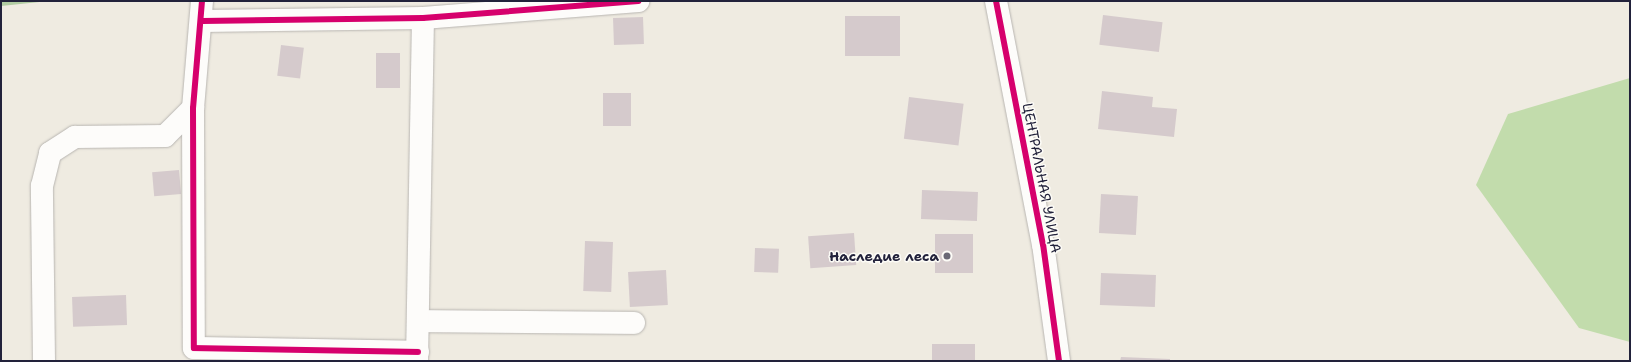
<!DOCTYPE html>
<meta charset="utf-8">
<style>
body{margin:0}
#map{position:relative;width:1631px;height:362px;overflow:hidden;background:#efebe1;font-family:"Shantell Sans",sans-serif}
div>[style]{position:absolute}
.green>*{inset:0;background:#c2dcac}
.forest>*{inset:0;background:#b1cca2}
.building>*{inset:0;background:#d5cacc;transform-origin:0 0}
.roads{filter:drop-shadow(0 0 1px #b8b5b1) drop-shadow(0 0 1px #b8b5b1)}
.minor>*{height:22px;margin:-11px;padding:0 11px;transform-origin:11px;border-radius:11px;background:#fdfcfa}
.cycleway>*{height:6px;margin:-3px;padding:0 3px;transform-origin:3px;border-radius:3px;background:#d6006c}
.dots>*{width:11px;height:11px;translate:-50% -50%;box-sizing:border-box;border:2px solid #fdfcf7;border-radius:50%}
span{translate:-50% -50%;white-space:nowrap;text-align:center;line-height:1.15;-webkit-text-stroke:3px #fdfcf7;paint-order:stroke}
.street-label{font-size:14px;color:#22223b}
.poi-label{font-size:14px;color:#22223b;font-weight:700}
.right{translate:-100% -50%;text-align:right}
.frame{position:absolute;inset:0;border:2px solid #22223b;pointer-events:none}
</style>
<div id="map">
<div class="green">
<div style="clip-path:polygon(1630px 78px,1630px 342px,1579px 328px,1476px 185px,1508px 114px)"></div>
</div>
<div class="forest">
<div style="clip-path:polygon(1px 1px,49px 1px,1px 6px)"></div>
</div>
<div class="building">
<div style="left:1103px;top:15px;width:60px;height:30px;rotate:7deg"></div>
<div style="left:845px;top:16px;width:55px;height:40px"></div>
<div style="left:643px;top:17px;width:27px;height:30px;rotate:88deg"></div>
<div style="left:281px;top:45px;width:23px;height:31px;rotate:7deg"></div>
<div style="left:376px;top:53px;width:24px;height:35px"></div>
<div style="clip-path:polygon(1102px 91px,1153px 97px,1152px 107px,1177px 109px,1174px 137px,1098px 129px)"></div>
<div style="left:603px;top:93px;width:28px;height:33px"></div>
<div style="left:909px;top:97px;width:55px;height:42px;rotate:7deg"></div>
<div style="left:179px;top:170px;width:24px;height:27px;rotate:85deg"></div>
<div style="left:922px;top:190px;width:56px;height:29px;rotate:2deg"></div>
<div style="left:1101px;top:194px;width:37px;height:39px;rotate:3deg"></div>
<div style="left:854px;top:233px;width:32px;height:46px;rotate:86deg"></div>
<div style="left:935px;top:234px;width:38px;height:39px"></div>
<div style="left:585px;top:241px;width:28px;height:50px;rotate:2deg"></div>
<div style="left:755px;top:248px;width:24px;height:24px;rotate:2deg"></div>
<div style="left:666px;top:270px;width:35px;height:38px;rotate:87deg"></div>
<div style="left:1101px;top:273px;width:55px;height:32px;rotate:2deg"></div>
<div style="left:126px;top:295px;width:30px;height:54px;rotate:88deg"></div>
<div style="left:932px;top:344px;width:43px;height:17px"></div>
<div style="clip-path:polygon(1121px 357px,1170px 359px,1170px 361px,1120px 361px)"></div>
</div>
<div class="roads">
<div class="minor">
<div style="left:202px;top:1px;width:107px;rotate:94.8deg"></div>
<div style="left:193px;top:108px;width:240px;rotate:89.8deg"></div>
<div style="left:194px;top:348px;width:224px;rotate:1deg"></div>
<div style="left:996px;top:1px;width:248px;rotate:79.1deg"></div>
<div style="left:1043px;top:244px;width:118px;rotate:82.2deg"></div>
<div style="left:202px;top:21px;width:221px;rotate:-0.8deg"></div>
<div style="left:423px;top:18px;width:216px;rotate:-4.5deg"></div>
<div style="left:418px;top:321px;width:216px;rotate:0.5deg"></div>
<div style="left:44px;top:361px;width:175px;rotate:-90.7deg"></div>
<div style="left:42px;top:186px;width:34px;rotate:-76deg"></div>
<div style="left:50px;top:153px;width:30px;rotate:-33deg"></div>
<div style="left:75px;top:137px;width:90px;rotate:-0.6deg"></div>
<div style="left:165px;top:136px;width:40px;rotate:-45deg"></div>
<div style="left:417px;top:361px;width:343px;rotate:-89deg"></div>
</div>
</div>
<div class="cycleway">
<div style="left:202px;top:1px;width:107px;rotate:94.8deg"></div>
<div style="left:193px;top:108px;width:240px;rotate:89.8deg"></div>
<div style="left:194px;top:348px;width:224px;rotate:1deg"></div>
<div style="left:996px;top:1px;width:248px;rotate:79.1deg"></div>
<div style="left:1043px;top:244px;width:118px;rotate:82.2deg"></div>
<div style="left:202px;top:21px;width:221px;rotate:-0.8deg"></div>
<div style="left:423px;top:18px;width:216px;rotate:-4.5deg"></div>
</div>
<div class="dots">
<div style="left:947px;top:256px;background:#6a6875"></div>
</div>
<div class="street-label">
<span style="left:1042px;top:178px;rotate:79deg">ЦЕНТРАЛЬНАЯ УЛИЦА</span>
</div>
<div class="poi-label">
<span class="right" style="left:939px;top:256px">Наследие леса</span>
</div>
<div class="frame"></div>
</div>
